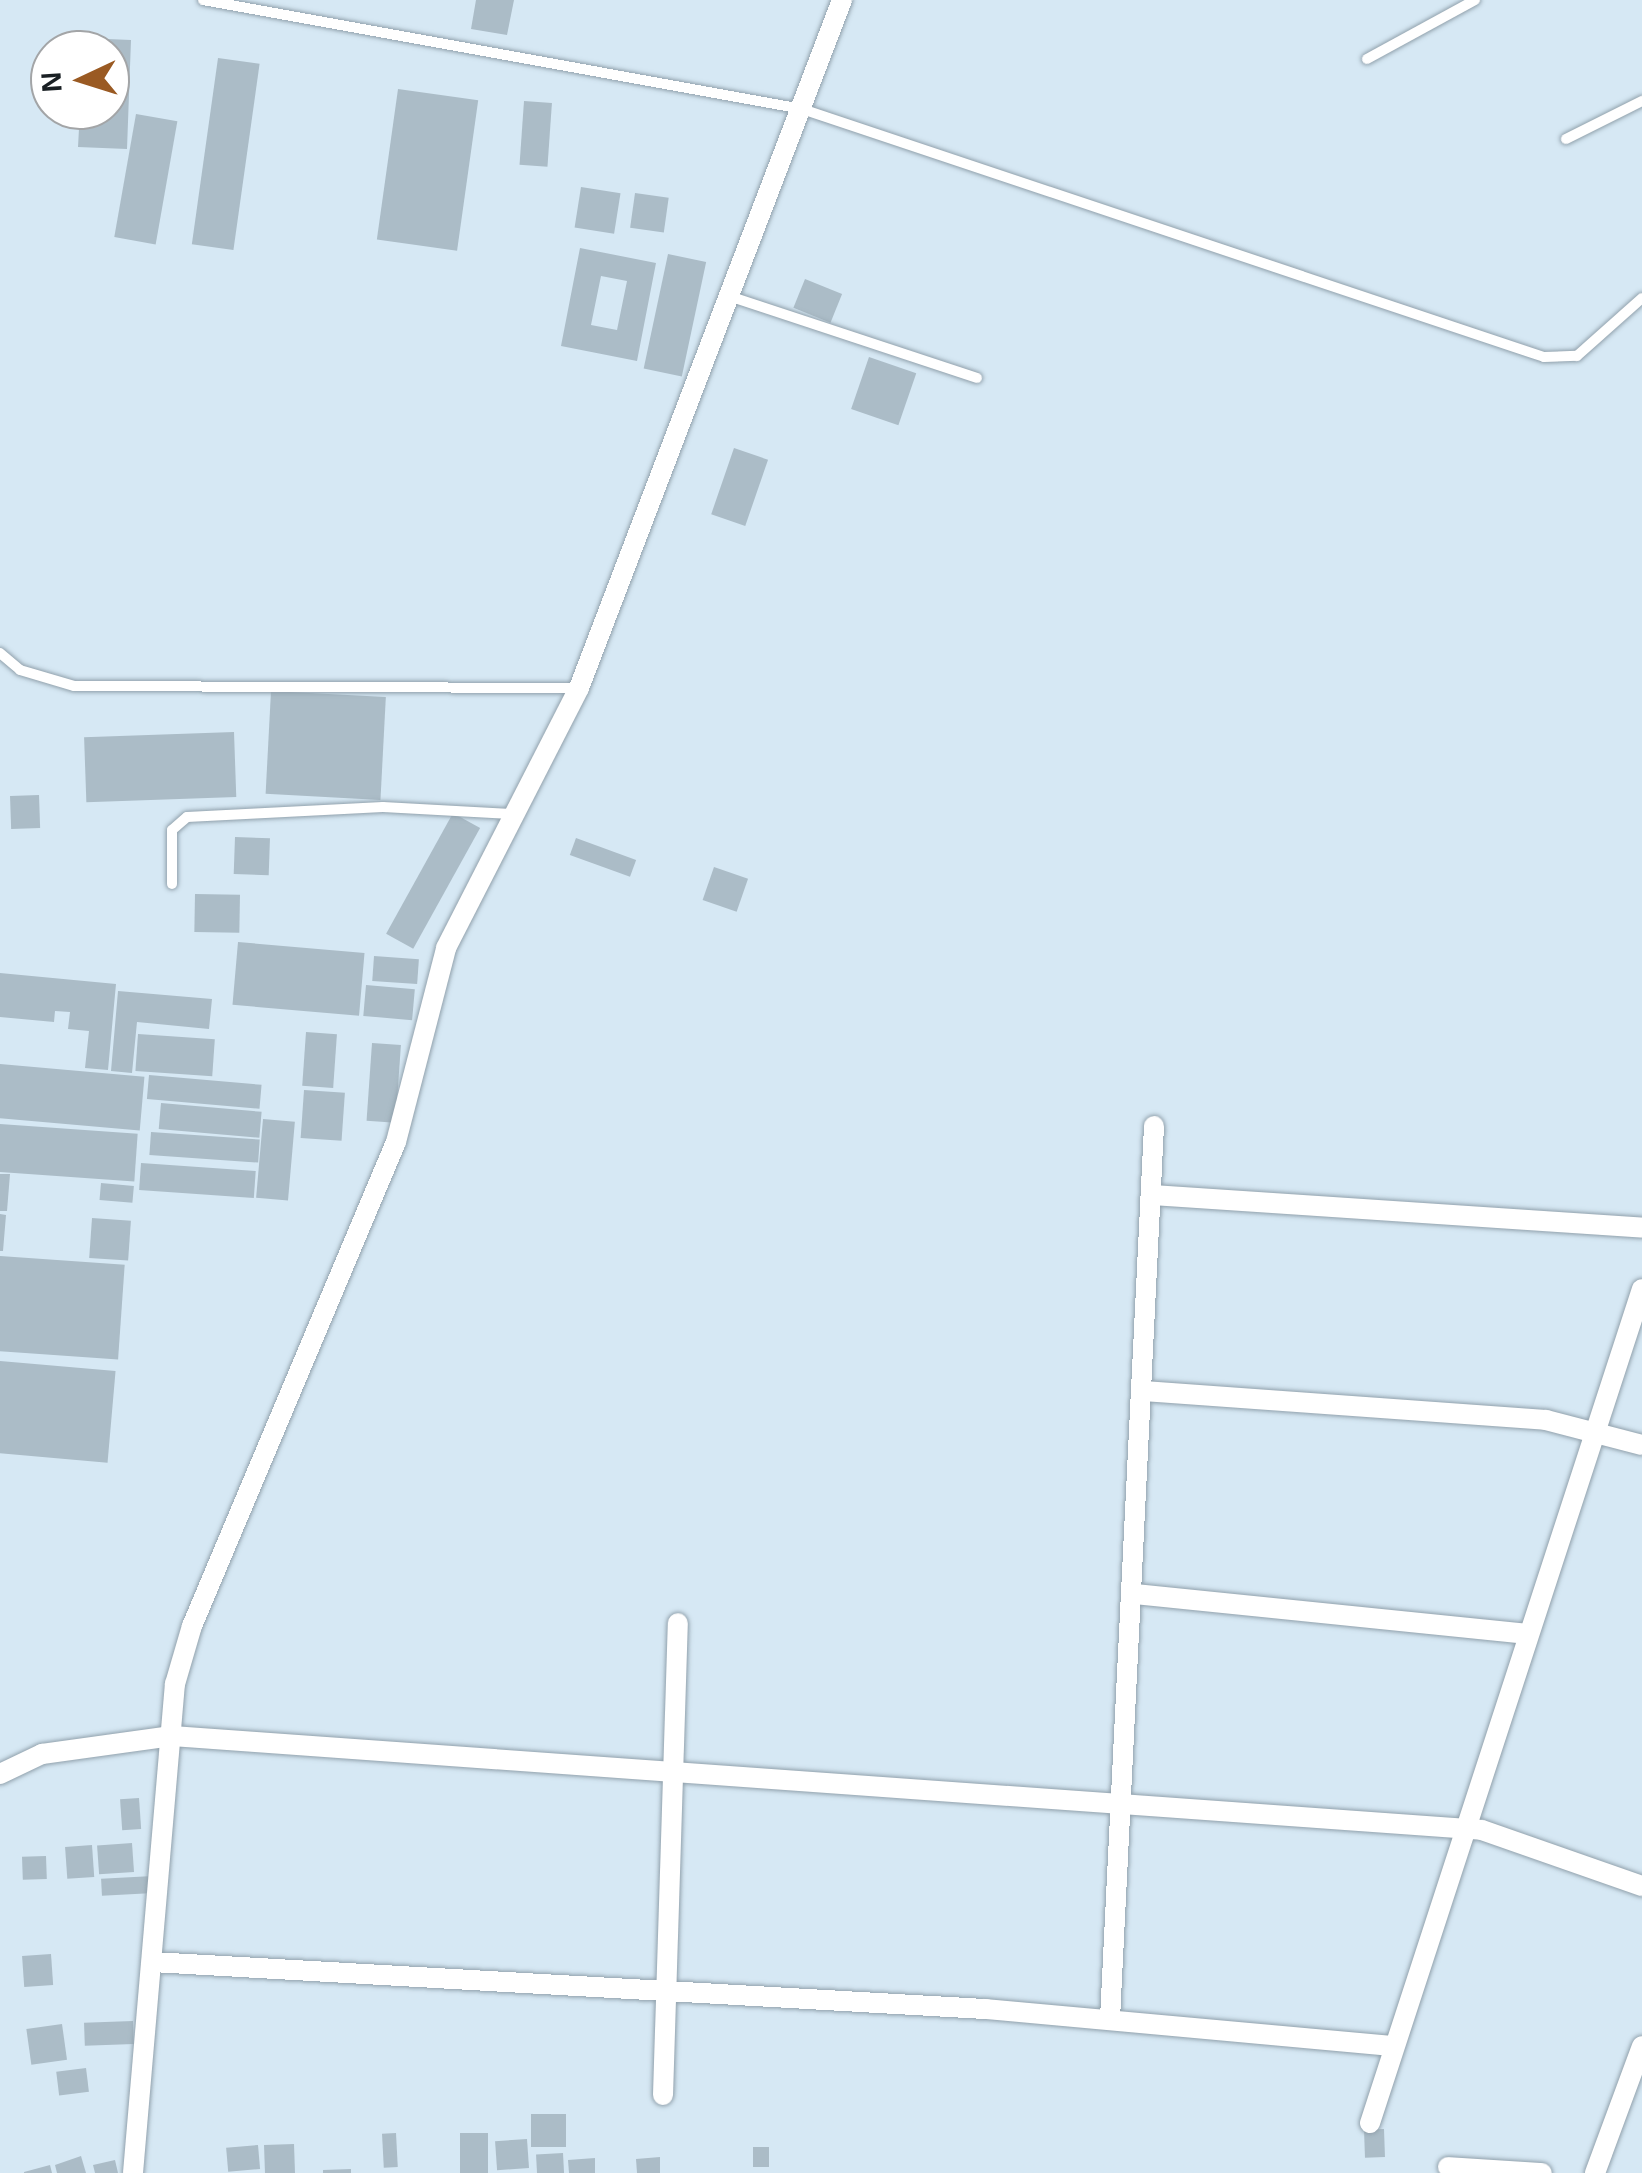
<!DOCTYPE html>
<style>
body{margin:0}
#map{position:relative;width:1642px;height:2173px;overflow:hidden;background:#d6e8f4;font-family:Helvetica,sans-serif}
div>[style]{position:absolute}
.building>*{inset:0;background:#abbcc7;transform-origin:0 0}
.roads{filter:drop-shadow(0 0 2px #91a1ac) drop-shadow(0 0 2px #91a1ac)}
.lane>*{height:10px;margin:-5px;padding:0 5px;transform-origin:5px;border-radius:5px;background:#fff}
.street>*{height:20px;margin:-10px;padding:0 10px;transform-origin:10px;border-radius:10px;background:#fff}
span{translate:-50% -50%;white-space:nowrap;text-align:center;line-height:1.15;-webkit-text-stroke:9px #fff;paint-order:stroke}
.north{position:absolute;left:30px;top:30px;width:100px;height:100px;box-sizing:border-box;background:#fff;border:2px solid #a3a5a7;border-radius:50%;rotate:266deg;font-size:28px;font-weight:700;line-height:40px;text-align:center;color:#191f23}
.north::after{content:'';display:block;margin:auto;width:35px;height:45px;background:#9a5a23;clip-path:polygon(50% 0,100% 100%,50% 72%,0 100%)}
</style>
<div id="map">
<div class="building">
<div style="clip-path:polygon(476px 0,514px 0,507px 35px,471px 29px)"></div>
<div style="clip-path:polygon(83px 38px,131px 40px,127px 149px,78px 147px,80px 110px,110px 110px,110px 50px,83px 50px)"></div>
<div style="left:218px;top:58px;width:42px;height:188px;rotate:8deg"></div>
<div style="left:398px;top:89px;width:81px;height:152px;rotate:8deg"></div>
<div style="left:524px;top:101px;width:28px;height:64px;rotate:4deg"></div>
<div style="left:136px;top:114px;width:42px;height:125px;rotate:10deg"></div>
<div style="left:581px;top:187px;width:40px;height:41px;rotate:9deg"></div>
<div style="left:635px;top:193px;width:34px;height:35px;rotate:8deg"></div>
<div style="clip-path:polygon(evenodd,580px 248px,656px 263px,637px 361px,561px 346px,580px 248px,601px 276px,627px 281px,617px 330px,591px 325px,601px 276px)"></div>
<div style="left:668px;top:254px;width:39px;height:117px;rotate:12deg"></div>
<div style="left:805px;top:279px;width:40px;height:31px;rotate:22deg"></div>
<div style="left:869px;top:357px;width:50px;height:55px;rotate:19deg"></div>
<div style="left:734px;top:448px;width:36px;height:70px;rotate:19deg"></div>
<div style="left:271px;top:691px;width:115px;height:103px;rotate:3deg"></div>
<div style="left:234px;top:732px;width:65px;height:150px;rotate:88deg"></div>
<div style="left:39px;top:795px;width:33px;height:29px;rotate:88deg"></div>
<div style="left:453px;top:813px;width:31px;height:138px;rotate:29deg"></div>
<div style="left:235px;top:837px;width:35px;height:37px;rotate:2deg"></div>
<div style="left:576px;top:838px;width:64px;height:18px;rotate:20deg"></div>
<div style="left:714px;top:867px;width:36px;height:35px;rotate:19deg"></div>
<div style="left:195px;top:894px;width:45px;height:38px;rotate:1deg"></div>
<div style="left:238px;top:942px;width:127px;height:63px;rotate:5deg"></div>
<div style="left:374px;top:956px;width:45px;height:25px;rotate:4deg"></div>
<div style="clip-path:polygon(0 973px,116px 984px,108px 1070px,85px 1068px,89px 1031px,68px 1029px,70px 1012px,55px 1011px,54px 1022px,0 1017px)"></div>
<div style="left:366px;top:985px;width:49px;height:31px;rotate:5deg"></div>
<div style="clip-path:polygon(118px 991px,212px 999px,209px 1029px,137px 1022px,132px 1073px,111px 1071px)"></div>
<div style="left:306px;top:1032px;width:31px;height:54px;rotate:4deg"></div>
<div style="left:138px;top:1034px;width:77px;height:37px;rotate:4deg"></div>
<div style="left:372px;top:1043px;width:29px;height:78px;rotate:4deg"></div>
<div style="left:0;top:1064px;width:145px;height:54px;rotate:5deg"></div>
<div style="left:149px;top:1075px;width:113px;height:24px;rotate:5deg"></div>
<div style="left:304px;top:1090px;width:41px;height:48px;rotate:4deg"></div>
<div style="left:161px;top:1103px;width:101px;height:26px;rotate:5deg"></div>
<div style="left:263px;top:1119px;width:32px;height:79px;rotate:5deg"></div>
<div style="left:0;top:1124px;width:138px;height:48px;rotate:4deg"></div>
<div style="left:151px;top:1132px;width:109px;height:23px;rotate:4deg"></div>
<div style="left:141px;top:1163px;width:115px;height:27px;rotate:4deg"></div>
<div style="clip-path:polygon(0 1174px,10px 1174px,7px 1211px,0 1211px)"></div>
<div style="left:101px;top:1183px;width:33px;height:17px;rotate:5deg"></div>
<div style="clip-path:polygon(0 1214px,6px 1215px,3px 1251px,0 1251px)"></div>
<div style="left:92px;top:1218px;width:39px;height:40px;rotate:4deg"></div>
<div style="left:0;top:1256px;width:125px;height:95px;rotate:4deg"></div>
<div style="left:0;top:1361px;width:116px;height:92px;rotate:5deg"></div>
<div style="left:139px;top:1798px;width:31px;height:19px;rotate:86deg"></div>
<div style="left:132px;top:1843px;width:29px;height:35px;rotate:86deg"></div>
<div style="left:92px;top:1845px;width:32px;height:27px;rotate:86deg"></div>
<div style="left:46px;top:1856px;width:23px;height:24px;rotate:88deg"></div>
<div style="left:153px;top:1876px;width:17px;height:52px;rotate:87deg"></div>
<div style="left:51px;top:1954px;width:31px;height:29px;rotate:86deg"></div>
<div style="left:133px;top:2021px;width:23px;height:49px;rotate:88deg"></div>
<div style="left:62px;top:2024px;width:36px;height:36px;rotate:82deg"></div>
<div style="left:86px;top:2068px;width:24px;height:30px;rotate:83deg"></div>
<div style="left:566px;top:2114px;width:33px;height:35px;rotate:90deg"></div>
<div style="left:1384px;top:2129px;width:28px;height:20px;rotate:88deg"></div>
<div style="left:396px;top:2133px;width:34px;height:14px;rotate:87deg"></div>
<div style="left:460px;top:2133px;width:28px;height:40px"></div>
<div style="left:527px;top:2139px;width:29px;height:32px;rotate:86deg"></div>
<div style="left:294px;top:2144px;width:29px;height:30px;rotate:88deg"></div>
<div style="left:258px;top:2145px;width:24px;height:32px;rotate:85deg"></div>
<div style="left:753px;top:2147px;width:16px;height:20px"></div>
<div style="left:563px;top:2153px;width:20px;height:27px;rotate:87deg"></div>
<div style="clip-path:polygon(81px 2156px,86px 2173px,57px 2173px,55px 2165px)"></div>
<div style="clip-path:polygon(660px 2157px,660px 2173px,637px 2173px,636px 2159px)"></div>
<div style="clip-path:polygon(595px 2158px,595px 2173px,569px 2173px,568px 2160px)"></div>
<div style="clip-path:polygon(115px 2160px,118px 2173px,95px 2173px,93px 2165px)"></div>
<div style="clip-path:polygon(50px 2165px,52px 2173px,24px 2173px,24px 2172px)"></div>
<div style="clip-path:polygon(351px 2169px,351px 2173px,323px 2173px,323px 2170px)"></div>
</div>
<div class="roads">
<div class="lane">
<div style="left:203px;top:0;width:609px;rotate:10.31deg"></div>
<div style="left:802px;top:109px;width:782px;rotate:18.48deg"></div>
<div style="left:1544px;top:357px;width:33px;rotate:-2deg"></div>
<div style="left:1577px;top:356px;width:87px;rotate:-41.7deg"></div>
<div style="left:1367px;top:59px;width:123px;rotate:-28.6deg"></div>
<div style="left:1566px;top:139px;width:85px;rotate:-26.6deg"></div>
<div style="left:732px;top:297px;width:258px;rotate:18.3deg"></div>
<div style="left:0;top:653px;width:26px;rotate:40deg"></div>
<div style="left:20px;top:670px;width:56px;rotate:16.5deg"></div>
<div style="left:74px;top:686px;width:504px;rotate:0.23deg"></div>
<div style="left:172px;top:884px;width:54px;rotate:-90deg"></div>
<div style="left:172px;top:830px;width:20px;rotate:-41deg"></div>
<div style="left:187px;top:817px;width:196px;rotate:-2.9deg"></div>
<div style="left:383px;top:807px;width:128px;rotate:3.1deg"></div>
</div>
<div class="street">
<div style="left:1151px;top:1195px;width:492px;rotate:3.8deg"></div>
<div style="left:1143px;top:1391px;width:404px;rotate:4.1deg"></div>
<div style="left:1546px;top:1420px;width:99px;rotate:14.6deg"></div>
<div style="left:1135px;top:1594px;width:395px;rotate:5.8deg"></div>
<div style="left:0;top:1774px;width:47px;rotate:-25.5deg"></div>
<div style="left:42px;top:1754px;width:131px;rotate:-7.9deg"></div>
<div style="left:172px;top:1736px;width:1313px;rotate:4.1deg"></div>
<div style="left:1482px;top:1830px;width:170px;rotate:19.3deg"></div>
<div style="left:152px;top:1962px;width:835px;rotate:3.23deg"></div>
<div style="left:986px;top:2009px;width:406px;rotate:5.2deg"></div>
<div style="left:1110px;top:2019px;width:894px;rotate:-87.18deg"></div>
<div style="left:663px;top:2095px;width:472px;rotate:-88.2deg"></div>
<div style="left:1370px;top:2123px;width:877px;rotate:-71.94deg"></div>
<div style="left:1448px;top:2167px;width:94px;rotate:3.7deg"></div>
<div style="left:133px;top:2173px;width:491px;rotate:-85.1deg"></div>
<div style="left:175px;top:1684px;width:60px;rotate:-73.7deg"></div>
<div style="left:192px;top:1626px;width:525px;rotate:-67.15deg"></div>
<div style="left:396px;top:1142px;width:200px;rotate:-75.5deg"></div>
<div style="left:446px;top:948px;width:292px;rotate:-62.9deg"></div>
<div style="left:579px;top:688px;width:737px;rotate:-69.08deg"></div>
<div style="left:1595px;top:2173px;width:135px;rotate:-69.7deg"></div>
</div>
</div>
<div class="north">N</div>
</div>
